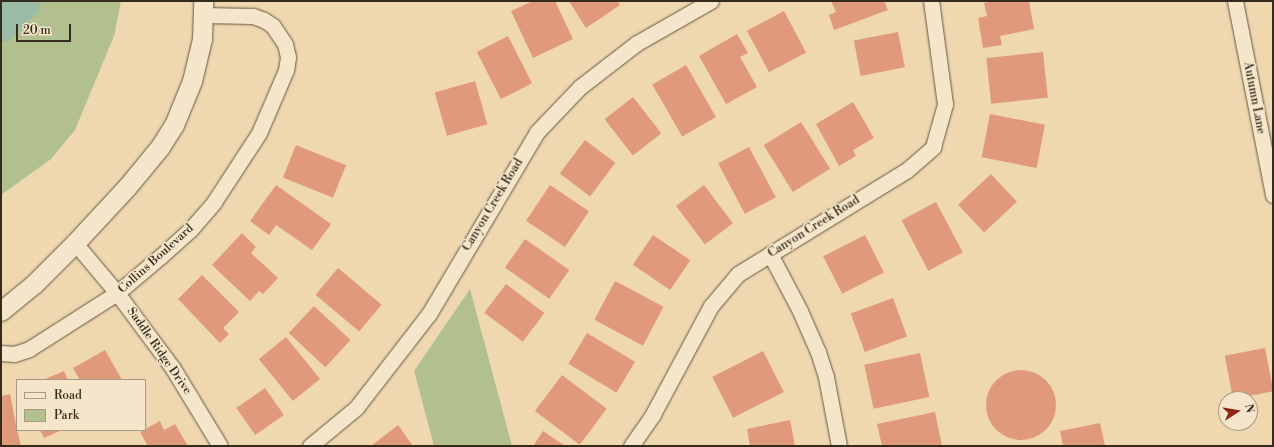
<!DOCTYPE html>
<style>
body{margin:0}
#map{position:relative;width:1274px;height:447px;overflow:hidden;background:#efd8af;font-family:"Libre Bodoni",serif}
div>[style]{position:absolute}
.green>*{inset:0;background:#b2c090}
.river>*{height:33px;margin:-16.5px;padding:0 16.5px;transform-origin:16.5px;border-radius:16.5px;background:#9bbba6}
.building>*{inset:0;background:#e1997b;transform-origin:0 0}
.round{border-radius:50%}
.roads{filter:drop-shadow(0 0 1px #645642) drop-shadow(0 0 1px #645642)}
.minor>*{height:15px;margin:-7.5px;padding:0 7.5px;transform-origin:7.5px;border-radius:7.5px;background:#f5e6cb}
.tertiary>*{height:19px;margin:-9.5px;padding:0 9.5px;transform-origin:9.5px;border-radius:9.5px;background:#f5e6cb}
span{translate:-50% -50%;white-space:nowrap;text-align:center;line-height:1.15;-webkit-text-stroke:3px #f5e6cb;paint-order:stroke}
.street-label{font-size:12px;color:#352b1d}
.frame{position:absolute;inset:0;border:2px solid #352b1d;pointer-events:none}
.legend{position:absolute;left:16px;top:379px;width:130px;height:52px;box-sizing:border-box;background:#f5e6cb;border:1px solid #a89b85;margin:0;padding:5px 7px;list-style:none;font-size:12px;color:#352b1d}
.legend li{display:flex;align-items:center;gap:8px;height:20px}
.legend b{width:20px;border:1px solid #a89b85}
.north{position:absolute;left:1218px;top:391px;width:40px;height:40px;box-sizing:border-box;background:#f5e6cb;border:1px solid #a89b85;border-radius:50%;rotate:78deg;font-size:11px;font-weight:700;line-height:16px;text-align:center;color:#352b1d}
.north::after{content:'';display:block;margin:auto;width:14px;height:18px;background:#8f2418;clip-path:polygon(50% 0,100% 100%,50% 72%,0 100%)}
.scale{position:absolute;left:16px;top:24px;width:55px;height:18px;box-sizing:border-box;border:2px solid #352b1d;border-top:0;padding-left:5px;font-size:12px;line-height:14px;white-space:nowrap;color:#352b1d;-webkit-text-stroke:3px #f5e6cb;paint-order:stroke}
</style>
<div id="map">
<div class="green">
<div style="clip-path:polygon(1px 1px,121px 1px,114px 36px,75px 130px,51px 159px,1px 195px)"></div>
<div style="clip-path:polygon(470px 289px,512px 446px,434px 446px,414px 371px)"></div>
</div>
<div class="river">
<div style="left:1px;top:25px;width:33px;rotate:-46deg"></div>
</div>
<div class="building">
<div style="clip-path:polygon(533px 1px,555px 1px,573px 39px,533px 58px,511px 11px)"></div>
<div style="clip-path:polygon(569px 1px,617px 1px,620px 5px,586px 28px)"></div>
<div style="clip-path:polygon(831px 1px,884px 1px,888px 10px,834px 30px,829px 15px,836px 12px)"></div>
<div style="clip-path:polygon(994px 1px,1029px 1px,1034px 29px,1000px 36px,1002px 45px,983px 48px,978px 18px,987px 16px,984px 3px)"></div>
<div style="left:784px;top:11px;width:47px;height:42px;rotate:62deg"></div>
<div style="left:898px;top:32px;width:36px;height:45px;rotate:79deg"></div>
<div style="clip-path:polygon(737px 34px,748px 53px,740px 57px,757px 87px,726px 104px,699px 56px)"></div>
<div style="left:508px;top:36px;width:53px;height:35px;rotate:63deg"></div>
<div style="left:1043px;top:52px;width:46px;height:57px;rotate:84deg"></div>
<div style="left:686px;top:65px;width:60px;height:39px;rotate:60deg"></div>
<div style="left:475px;top:81px;width:45px;height:42px;rotate:74deg"></div>
<div style="left:633px;top:97px;width:46px;height:36px;rotate:52deg"></div>
<div style="clip-path:polygon(853px 102px,874px 138px,853px 150px,856px 156px,839px 166px,816px 124px)"></div>
<div style="left:990px;top:114px;width:56px;height:44px;rotate:11deg"></div>
<div style="left:801px;top:122px;width:55px;height:44px;rotate:58deg"></div>
<div style="left:585px;top:140px;width:38px;height:42px;rotate:37deg"></div>
<div style="left:296px;top:145px;width:54px;height:35px;rotate:22deg"></div>
<div style="left:749px;top:147px;width:57px;height:35px;rotate:62deg"></div>
<div style="left:991px;top:174px;width:38px;height:45px;rotate:47deg"></div>
<div style="clip-path:polygon(276px 185px,331px 224px,312px 250px,276px 225px,269px 235px,250px 221px)"></div>
<div style="left:550px;top:185px;width:47px;height:43px;rotate:34deg"></div>
<div style="left:704px;top:185px;width:48px;height:35px;rotate:53deg"></div>
<div style="left:936px;top:202px;width:57px;height:39px;rotate:62deg"></div>
<div style="clip-path:polygon(242px 233px,256px 247px,251px 253px,278px 278px,263px 294px,259px 291px,250px 301px,212px 265px)"></div>
<div style="left:653px;top:235px;width:45px;height:36px;rotate:34deg"></div>
<div style="left:865px;top:235px;width:42px;height:47px;rotate:63deg"></div>
<div style="left:525px;top:239px;width:54px;height:35px;rotate:35deg"></div>
<div style="left:338px;top:268px;width:57px;height:35px;rotate:40deg"></div>
<div style="clip-path:polygon(202px 275px,239px 312px,223px 328px,229px 334px,220px 343px,178px 299px)"></div>
<div style="left:615px;top:281px;width:55px;height:44px;rotate:28deg"></div>
<div style="left:506px;top:284px;width:48px;height:36px;rotate:37deg"></div>
<div style="left:893px;top:298px;width:41px;height:45px;rotate:70deg"></div>
<div style="left:314px;top:306px;width:50px;height:37px;rotate:43deg"></div>
<div style="left:587px;top:333px;width:56px;height:36px;rotate:31deg"></div>
<div style="left:286px;top:337px;width:54px;height:35px;rotate:51deg"></div>
<div style="left:1265px;top:348px;width:44px;height:41px;rotate:79deg"></div>
<div style="clip-path:polygon(105px 350px,122px 380px,80px 380px,73px 368px)"></div>
<div style="left:763px;top:351px;width:46px;height:57px;rotate:63deg"></div>
<div style="left:920px;top:353px;width:45px;height:57px;rotate:78deg"></div>
<div class="round" style="left:986px;top:370px;width:70px;height:70px"></div>
<div style="clip-path:polygon(64px 371px,68px 380px,43px 380px)"></div>
<div style="left:562px;top:375px;width:56px;height:45px;rotate:37deg"></div>
<div style="left:265px;top:388px;width:33px;height:35px;rotate:55deg"></div>
<div style="clip-path:polygon(10px 394px,17px 430px,21px 446px,1px 446px,1px 396px)"></div>
<div style="clip-path:polygon(935px 412px,942px 446px,882px 446px,877px 424px)"></div>
<div style="clip-path:polygon(790px 420px,795px 446px,750px 446px,747px 429px)"></div>
<div style="clip-path:polygon(160px 421px,164px 430px,175px 424px,188px 446px,148px 446px,140px 432px)"></div>
<div style="clip-path:polygon(1100px 423px,1105px 446px,1063px 446px,1060px 431px)"></div>
<div style="clip-path:polygon(398px 425px,413px 446px,371px 446px)"></div>
<div style="clip-path:polygon(40px 430px,62px 430px,44px 438px)"></div>
<div style="clip-path:polygon(543px 431px,565px 446px,533px 446px)"></div>
</div>
<div class="roads">
<div class="minor">
<div style="left:1235px;top:1px;width:198px;rotate:78.9deg"></div>
<div style="left:75px;top:243px;width:65px;rotate:50deg"></div>
<div style="left:117px;top:293px;width:92px;rotate:53.4deg"></div>
<div style="left:172px;top:367px;width:92px;rotate:58.7deg"></div>
<div style="left:770px;top:254px;width:64px;rotate:62.2deg"></div>
<div style="left:800px;top:311px;width:45px;rotate:66.3deg"></div>
<div style="left:818px;top:352px;width:26px;rotate:72deg"></div>
<div style="left:826px;top:377px;width:70px;rotate:79.3deg"></div>
<div style="left:1px;top:353px;width:13px;rotate:4deg"></div>
<div style="left:14px;top:354px;width:16px;rotate:-18deg"></div>
<div style="left:29px;top:349px;width:104px;rotate:-32.5deg"></div>
<div style="left:117px;top:293px;width:57px;rotate:-40.1deg"></div>
<div style="left:161px;top:256px;width:39px;rotate:-42deg"></div>
<div style="left:190px;top:230px;width:37px;rotate:-49deg"></div>
<div style="left:214px;top:202px;width:82px;rotate:-56.9deg"></div>
<div style="left:259px;top:133px;width:69px;rotate:-66.8deg"></div>
<div style="left:286px;top:70px;width:13px;rotate:-81deg"></div>
<div style="left:288px;top:57px;width:13px;rotate:-103deg"></div>
<div style="left:285px;top:44px;width:22px;rotate:-124deg"></div>
<div style="left:273px;top:26px;width:11px;rotate:-146deg"></div>
<div style="left:264px;top:20px;width:12px;rotate:-160deg"></div>
<div style="left:253px;top:16px;width:50px;rotate:-178.9deg"></div>
<div style="left:310px;top:446px;width:60px;rotate:-39.6deg"></div>
<div style="left:356px;top:408px;width:119px;rotate:-52.2deg"></div>
<div style="left:429px;top:314px;width:212px;rotate:-59.3deg"></div>
<div style="left:537px;top:132px;width:62px;rotate:-46.3deg"></div>
<div style="left:580px;top:87px;width:72px;rotate:-37.7deg"></div>
<div style="left:637px;top:43px;width:85px;rotate:-29.6deg"></div>
<div style="left:631px;top:446px;width:39px;rotate:-55deg"></div>
<div style="left:653px;top:414px;width:123px;rotate:-61.8deg"></div>
<div style="left:711px;top:306px;width:42px;rotate:-49.8deg"></div>
<div style="left:738px;top:274px;width:198px;rotate:-31.6deg"></div>
<div style="left:907px;top:170px;width:35px;rotate:-41deg"></div>
<div style="left:933px;top:147px;width:45px;rotate:-74.4deg"></div>
<div style="left:945px;top:104px;width:104px;rotate:-97.7deg"></div>
</div>
<div class="tertiary">
<div style="left:1px;top:311px;width:43px;rotate:-39.3deg"></div>
<div style="left:34px;top:284px;width:58px;rotate:-45deg"></div>
<div style="left:75px;top:243px;width:76px;rotate:-47.1deg"></div>
<div style="left:127px;top:187px;width:52px;rotate:-50.5deg"></div>
<div style="left:160px;top:147px;width:26px;rotate:-58deg"></div>
<div style="left:174px;top:125px;width:48px;rotate:-67.8deg"></div>
<div style="left:192px;top:81px;width:43px;rotate:-76.6deg"></div>
<div style="left:202px;top:39px;width:38px;rotate:-88deg"></div>
</div>
</div>
<div class="street-label">
<span style="left:1254px;top:98px;rotate:79deg">Autumn Lane</span>
<span style="left:493px;top:205px;rotate:-59deg">Canyon Creek Road</span>
<span style="left:814px;top:227px;rotate:-32deg">Canyon Creek Road</span>
<span style="left:156px;top:259px;rotate:-42deg">Collins Boulevard</span>
<span style="left:159px;top:351px;rotate:55deg">Saddle Ridge Drive</span>
</div>
<div class="frame"></div>
<ul class="legend">
<li><b style="height:5px;background:#f5e6cb"></b>Road</li>
<li><b style="height:11px;background:#b2c090"></b>Park</li>
</ul>
<div class="north">N</div>
<div class="scale">20 m</div>
</div>
